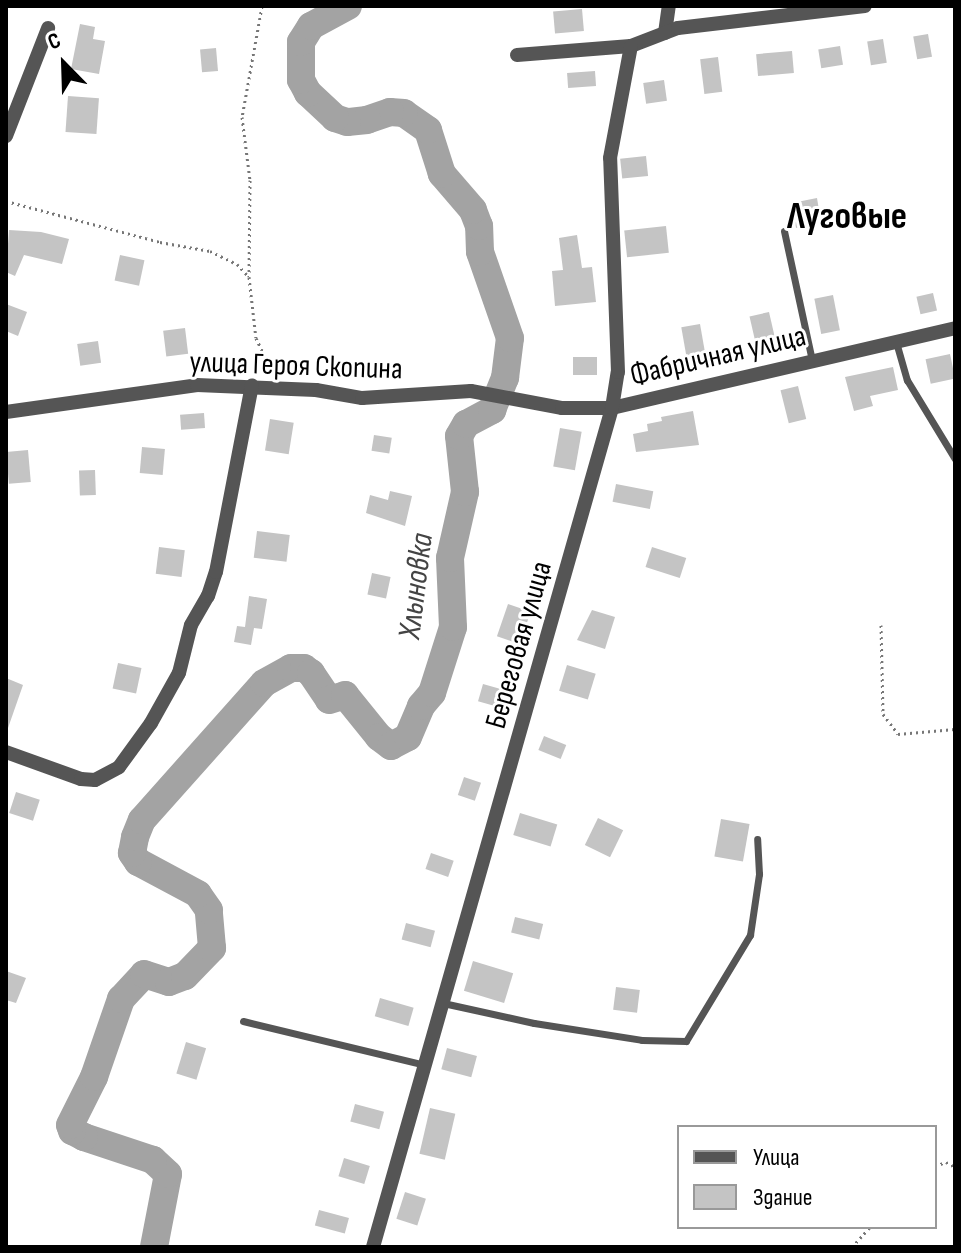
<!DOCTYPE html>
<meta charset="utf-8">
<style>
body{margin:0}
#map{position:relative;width:961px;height:1253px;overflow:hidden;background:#fff;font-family:"Sofia Sans Condensed",sans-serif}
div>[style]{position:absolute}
.river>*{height:28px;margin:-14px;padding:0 14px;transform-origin:14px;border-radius:14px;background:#a3a3a3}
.building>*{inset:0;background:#c4c4c4;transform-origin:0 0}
.path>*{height:3px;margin-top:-1.5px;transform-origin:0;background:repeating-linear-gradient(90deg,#777 0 2px,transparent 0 6px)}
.service>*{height:7px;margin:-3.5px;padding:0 3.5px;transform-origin:3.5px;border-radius:3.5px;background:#555}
.minor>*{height:14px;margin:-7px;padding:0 7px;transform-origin:7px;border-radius:7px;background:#555}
span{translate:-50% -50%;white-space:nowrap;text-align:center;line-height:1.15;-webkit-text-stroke:6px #fff;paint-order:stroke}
.street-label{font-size:30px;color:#000}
.water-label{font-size:32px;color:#444;font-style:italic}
.district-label{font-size:38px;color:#000;font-weight:700}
.frame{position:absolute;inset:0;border:8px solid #000;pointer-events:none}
.legend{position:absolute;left:677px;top:1125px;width:260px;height:104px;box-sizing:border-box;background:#fff;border:2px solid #999;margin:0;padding:10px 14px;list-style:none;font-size:24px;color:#000}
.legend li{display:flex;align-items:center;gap:16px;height:40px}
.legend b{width:40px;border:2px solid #999}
.north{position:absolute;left:24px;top:24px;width:80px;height:80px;-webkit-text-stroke:6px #fff;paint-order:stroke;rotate:337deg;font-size:22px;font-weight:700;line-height:32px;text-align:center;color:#000}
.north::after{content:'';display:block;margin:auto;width:28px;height:36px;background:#000;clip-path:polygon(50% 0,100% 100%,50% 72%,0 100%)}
</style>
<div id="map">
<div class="river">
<div style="left:154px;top:1247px;width:74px;rotate:-79.1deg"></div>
<div style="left:168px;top:1174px;width:21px;rotate:-137deg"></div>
<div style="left:153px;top:1160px;width:73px;rotate:-161.6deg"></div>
<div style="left:84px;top:1137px;width:13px;rotate:-153deg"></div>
<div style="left:72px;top:1131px;width:6px;rotate:-108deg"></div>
<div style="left:70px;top:1125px;width:54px;rotate:-63.4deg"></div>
<div style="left:94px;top:1077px;width:83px;rotate:-70.9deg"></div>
<div style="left:121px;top:999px;width:34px;rotate:-47deg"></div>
<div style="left:144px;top:974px;width:26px;rotate:18deg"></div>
<div style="left:169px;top:982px;width:17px;rotate:-21deg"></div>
<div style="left:185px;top:976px;width:39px;rotate:-46deg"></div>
<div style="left:212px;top:948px;width:38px;rotate:-95deg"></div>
<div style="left:209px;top:910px;width:19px;rotate:-125deg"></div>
<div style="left:198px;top:894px;width:68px;rotate:-151.9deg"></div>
<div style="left:138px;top:862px;width:11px;rotate:-124deg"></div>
<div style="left:132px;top:853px;width:16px;rotate:-79deg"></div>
<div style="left:135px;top:837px;width:18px;rotate:-68deg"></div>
<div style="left:142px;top:820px;width:183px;rotate:-48.3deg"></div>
<div style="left:264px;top:683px;width:31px;rotate:-29deg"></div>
<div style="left:291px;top:668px;width:13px"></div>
<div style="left:304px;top:668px;width:9px;rotate:36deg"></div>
<div style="left:311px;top:673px;width:32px;rotate:56deg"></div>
<div style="left:329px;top:700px;width:17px;rotate:-17deg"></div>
<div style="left:345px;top:695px;width:54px;rotate:51deg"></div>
<div style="left:379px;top:737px;width:15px;rotate:37deg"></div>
<div style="left:391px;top:746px;width:19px;rotate:-28deg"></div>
<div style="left:408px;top:737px;width:34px;rotate:-67deg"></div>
<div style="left:421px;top:706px;width:17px;rotate:-50deg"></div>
<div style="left:432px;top:693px;width:69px;rotate:-72.3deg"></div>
<div style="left:453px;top:627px;width:69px;rotate:-92.5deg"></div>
<div style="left:450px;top:558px;width:68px;rotate:-77.2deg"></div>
<div style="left:465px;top:492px;width:56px;rotate:-96.1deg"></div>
<div style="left:459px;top:436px;width:14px;rotate:-60deg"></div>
<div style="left:466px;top:424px;width:30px;rotate:-28deg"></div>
<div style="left:492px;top:410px;width:35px;rotate:-68deg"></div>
<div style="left:505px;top:378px;width:40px;rotate:-82.9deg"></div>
<div style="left:510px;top:338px;width:91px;rotate:-109.2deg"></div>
<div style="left:480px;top:252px;width:26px;rotate:-92deg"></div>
<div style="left:479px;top:226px;width:17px;rotate:-111deg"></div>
<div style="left:473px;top:210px;width:48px;rotate:-130.7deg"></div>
<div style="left:442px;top:174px;width:46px;rotate:-107.7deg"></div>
<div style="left:428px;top:130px;width:29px;rotate:-145deg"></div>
<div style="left:404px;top:113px;width:14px;rotate:-176deg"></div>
<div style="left:390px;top:112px;width:24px;rotate:161deg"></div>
<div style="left:367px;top:120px;width:20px;rotate:174deg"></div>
<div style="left:347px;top:122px;width:13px;rotate:-162deg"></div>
<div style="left:335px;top:118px;width:37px;rotate:-137deg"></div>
<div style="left:308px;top:93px;width:15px;rotate:-118deg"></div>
<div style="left:301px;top:80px;width:38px;rotate:-90deg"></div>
<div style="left:301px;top:42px;width:19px;rotate:-58deg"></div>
<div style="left:311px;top:26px;width:42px;rotate:-28.4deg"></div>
</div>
<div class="building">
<div style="left:582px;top:9px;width:22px;height:29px;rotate:85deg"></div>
<div style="clip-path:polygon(80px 24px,95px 27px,93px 39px,105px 41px,99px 74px,71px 69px)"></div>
<div style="left:928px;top:34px;width:23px;height:15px;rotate:80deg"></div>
<div style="left:883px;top:39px;width:24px;height:16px;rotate:81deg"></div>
<div style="left:840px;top:46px;width:19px;height:22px;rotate:81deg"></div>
<div style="left:216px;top:48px;width:23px;height:16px;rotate:85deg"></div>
<div style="left:792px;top:51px;width:22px;height:36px;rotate:85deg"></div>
<div style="left:718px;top:57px;width:35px;height:18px;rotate:83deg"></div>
<div style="left:595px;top:71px;width:15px;height:28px;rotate:86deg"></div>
<div style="left:664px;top:80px;width:21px;height:21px;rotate:82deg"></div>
<div style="left:68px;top:96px;width:31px;height:36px;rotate:4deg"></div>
<div style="left:646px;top:156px;width:20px;height:26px;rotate:84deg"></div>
<div style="clip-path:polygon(817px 198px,819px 210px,825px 208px,828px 221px,796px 228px,792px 203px)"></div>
<div style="left:666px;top:226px;width:27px;height:42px;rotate:84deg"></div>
<div style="clip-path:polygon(9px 230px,41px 232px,69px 239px,62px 264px,24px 255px,15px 276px,6px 272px)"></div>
<div style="clip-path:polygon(577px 235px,582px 268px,592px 267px,596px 302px,555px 306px,552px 271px,563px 270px,559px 238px)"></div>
<div style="left:120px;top:255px;width:25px;height:26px;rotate:12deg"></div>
<div style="left:933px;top:293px;width:18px;height:17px;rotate:77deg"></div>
<div style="left:833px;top:295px;width:36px;height:19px;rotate:79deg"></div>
<div style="clip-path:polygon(6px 304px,27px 312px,18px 336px,6px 331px)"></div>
<div style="left:769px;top:312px;width:31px;height:20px;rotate:77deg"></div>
<div style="left:700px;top:324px;width:34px;height:19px;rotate:80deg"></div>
<div style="left:185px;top:328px;width:26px;height:22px;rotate:83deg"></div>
<div style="left:98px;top:341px;width:22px;height:21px;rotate:82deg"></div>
<div style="left:950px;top:354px;width:25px;height:25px;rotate:78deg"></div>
<div style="left:597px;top:357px;width:18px;height:24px;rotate:90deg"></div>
<div style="clip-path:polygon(893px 367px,898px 390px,870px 396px,873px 406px,854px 411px,845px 377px)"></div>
<div style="left:798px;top:386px;width:34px;height:18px;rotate:76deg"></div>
<div style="clip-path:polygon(693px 411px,699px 445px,636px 452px,633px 434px,648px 431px,647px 424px,662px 421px,661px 417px)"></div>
<div style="left:204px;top:413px;width:15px;height:24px;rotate:86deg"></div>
<div style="left:270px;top:419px;width:24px;height:32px;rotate:9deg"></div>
<div style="left:560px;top:428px;width:22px;height:39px;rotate:10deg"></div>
<div style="left:374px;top:435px;width:18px;height:16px;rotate:9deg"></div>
<div style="left:142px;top:447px;width:23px;height:26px;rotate:5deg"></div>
<div style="left:28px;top:450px;width:32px;height:22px;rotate:85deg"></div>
<div style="left:95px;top:470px;width:25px;height:16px;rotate:88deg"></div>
<div style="left:616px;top:484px;width:38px;height:18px;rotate:11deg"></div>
<div style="clip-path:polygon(390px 491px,412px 496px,405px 526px,366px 513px,370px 495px,388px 500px)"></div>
<div style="left:257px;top:531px;width:33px;height:27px;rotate:7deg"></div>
<div style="left:159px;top:547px;width:26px;height:27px;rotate:7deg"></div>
<div style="left:652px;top:547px;width:36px;height:21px;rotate:18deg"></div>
<div style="left:372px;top:573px;width:19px;height:22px;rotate:12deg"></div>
<div style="clip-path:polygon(249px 596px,267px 599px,262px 629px,254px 628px,251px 645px,234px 642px,237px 626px,245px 627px)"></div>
<div style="left:508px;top:604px;width:24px;height:34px;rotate:19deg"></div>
<div style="clip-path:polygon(592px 610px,615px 617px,605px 649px,577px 640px)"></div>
<div style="left:118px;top:663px;width:24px;height:26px;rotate:12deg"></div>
<div style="left:567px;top:665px;width:30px;height:27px;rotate:17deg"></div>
<div style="clip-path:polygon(6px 678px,23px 685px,8px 728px,6px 727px)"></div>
<div style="left:483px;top:684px;width:22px;height:18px;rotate:16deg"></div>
<div style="left:544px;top:736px;width:24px;height:15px;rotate:22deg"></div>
<div style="left:464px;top:777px;width:18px;height:19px;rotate:19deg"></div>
<div style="left:16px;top:792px;width:25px;height:22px;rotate:18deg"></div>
<div style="left:520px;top:813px;width:39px;height:23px;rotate:17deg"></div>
<div style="left:598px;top:818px;width:28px;height:30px;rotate:26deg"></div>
<div style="left:721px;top:819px;width:29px;height:38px;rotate:10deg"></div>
<div style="left:431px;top:853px;width:24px;height:17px;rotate:19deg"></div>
<div style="left:515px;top:917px;width:29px;height:16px;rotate:14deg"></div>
<div style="left:406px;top:923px;width:30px;height:17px;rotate:15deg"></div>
<div style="left:473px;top:961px;width:42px;height:31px;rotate:17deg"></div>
<div style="clip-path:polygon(6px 971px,26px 978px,16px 1003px,6px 1000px)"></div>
<div style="left:616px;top:987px;width:24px;height:23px;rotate:7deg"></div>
<div style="left:380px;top:998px;width:35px;height:19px;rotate:16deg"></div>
<div style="left:186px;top:1042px;width:21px;height:33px;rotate:17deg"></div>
<div style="left:447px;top:1048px;width:31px;height:22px;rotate:15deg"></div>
<div style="left:355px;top:1104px;width:30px;height:18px;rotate:15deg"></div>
<div style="left:430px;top:1108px;width:26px;height:47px;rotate:13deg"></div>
<div style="left:344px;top:1158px;width:27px;height:19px;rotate:17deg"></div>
<div style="left:405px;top:1192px;width:22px;height:28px;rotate:18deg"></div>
<div style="left:319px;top:1210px;width:31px;height:16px;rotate:15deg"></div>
</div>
<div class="path">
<div style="left:262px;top:6px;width:113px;rotate:100.2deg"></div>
<div style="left:242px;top:117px;width:64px;rotate:82.8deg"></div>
<div style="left:250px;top:180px;width:97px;rotate:90.6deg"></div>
<div style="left:249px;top:277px;width:61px;rotate:83.5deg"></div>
<div style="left:256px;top:338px;width:41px;rotate:64.1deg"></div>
<div style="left:6px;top:201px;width:159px;rotate:14.9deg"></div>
<div style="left:160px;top:242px;width:51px;rotate:10.2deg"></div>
<div style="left:210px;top:251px;width:30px;rotate:26deg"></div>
<div style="left:237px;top:264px;width:18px;rotate:47deg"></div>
<div style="left:881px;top:625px;width:89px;rotate:88.7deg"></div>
<div style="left:883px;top:714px;width:25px;rotate:53deg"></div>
<div style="left:898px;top:734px;width:57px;rotate:-5deg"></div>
<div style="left:935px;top:1166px;width:12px;rotate:-20deg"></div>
<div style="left:946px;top:1162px;width:10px;rotate:29deg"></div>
<div style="left:852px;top:1247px;width:27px;rotate:-48deg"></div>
</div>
<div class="service">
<div style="left:784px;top:231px;width:133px;rotate:77.8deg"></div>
<div style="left:896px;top:342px;width:40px;rotate:74deg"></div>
<div style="left:907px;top:380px;width:92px;rotate:58.7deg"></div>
<div style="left:443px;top:1003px;width:93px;rotate:12.4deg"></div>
<div style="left:534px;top:1023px;width:109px;rotate:8.9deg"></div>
<div style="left:642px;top:1040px;width:44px;rotate:1.3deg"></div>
<div style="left:686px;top:1041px;width:124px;rotate:-58.9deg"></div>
<div style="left:750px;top:935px;width:62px;rotate:-81.6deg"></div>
<div style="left:759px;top:874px;width:35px;rotate:-93deg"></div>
<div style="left:243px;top:1021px;width:187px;rotate:13.6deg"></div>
</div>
<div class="minor">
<div style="left:665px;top:33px;width:27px;rotate:-82deg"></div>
<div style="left:517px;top:55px;width:114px;rotate:-4.5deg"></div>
<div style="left:631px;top:46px;width:50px;rotate:-21deg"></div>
<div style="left:678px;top:28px;width:188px;rotate:-6.7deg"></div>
<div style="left:6px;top:136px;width:116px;rotate:-68.7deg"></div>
<div style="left:6px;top:412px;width:193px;rotate:-8deg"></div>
<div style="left:197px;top:385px;width:119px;rotate:2.4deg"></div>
<div style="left:316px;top:390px;width:47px;rotate:9.9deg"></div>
<div style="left:362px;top:398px;width:109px;rotate:-3.7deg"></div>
<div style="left:471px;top:391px;width:93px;rotate:10.6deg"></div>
<div style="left:562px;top:408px;width:50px"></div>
<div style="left:612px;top:408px;width:352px;rotate:-13.1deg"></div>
<div style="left:6px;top:752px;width:80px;rotate:19.8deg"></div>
<div style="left:81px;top:779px;width:14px;rotate:4deg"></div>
<div style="left:95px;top:780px;width:27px;rotate:-28deg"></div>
<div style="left:119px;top:767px;width:54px;rotate:-54deg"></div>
<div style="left:151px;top:723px;width:57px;rotate:-60.8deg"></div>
<div style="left:179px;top:673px;width:49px;rotate:-76deg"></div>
<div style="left:191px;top:625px;width:34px;rotate:-60deg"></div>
<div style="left:208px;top:596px;width:25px;rotate:-72deg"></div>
<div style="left:216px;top:572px;width:190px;rotate:-79.1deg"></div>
<div style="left:373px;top:1247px;width:872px;rotate:-74.1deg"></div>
<div style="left:612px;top:408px;width:36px;rotate:-81deg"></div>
<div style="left:618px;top:372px;width:214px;rotate:-92.1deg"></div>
<div style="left:610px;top:158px;width:114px;rotate:-79.4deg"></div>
</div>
<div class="street-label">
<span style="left:718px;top:356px;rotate:-13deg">Фабричная улица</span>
<span style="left:296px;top:366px;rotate:2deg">улица Героя Скопина</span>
<span style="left:519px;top:645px;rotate:-74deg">Береговая улица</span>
</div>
<div class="water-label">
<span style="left:417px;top:586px;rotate:-83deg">Хлыновка</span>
</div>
<div class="district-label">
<span style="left:847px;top:217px">Луговые</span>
</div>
<div class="frame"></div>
<ul class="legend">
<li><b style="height:10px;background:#555"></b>Улица</li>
<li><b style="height:22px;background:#c4c4c4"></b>Здание</li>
</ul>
<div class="north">С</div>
</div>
